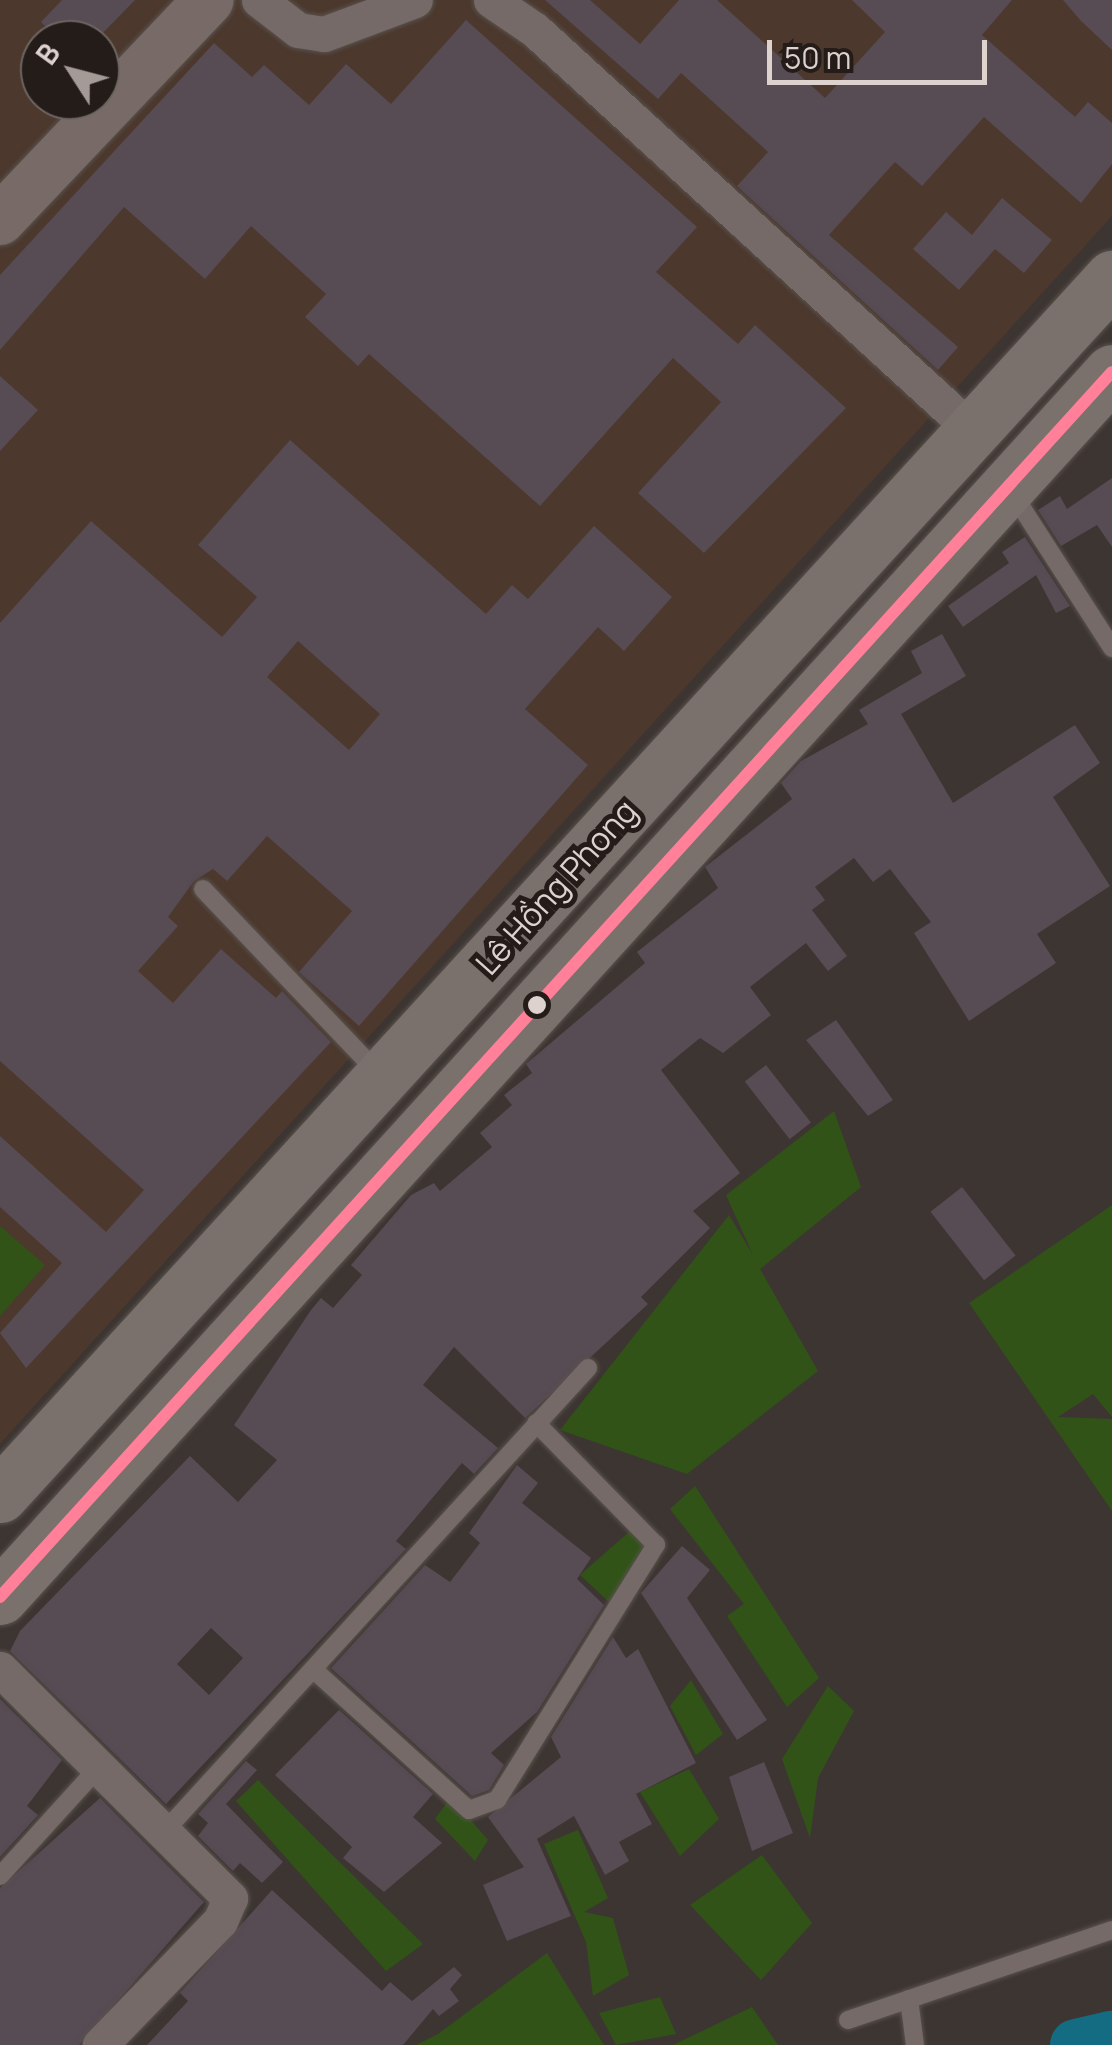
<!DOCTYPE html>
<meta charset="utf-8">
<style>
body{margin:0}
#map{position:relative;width:1112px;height:2045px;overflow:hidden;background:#3d3531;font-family:Manrope,sans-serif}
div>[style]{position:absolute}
.built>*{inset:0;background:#4c382d}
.green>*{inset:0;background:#315318}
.river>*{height:52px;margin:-26px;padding:0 26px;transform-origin:26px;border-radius:26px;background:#136c82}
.building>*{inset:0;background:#574b54;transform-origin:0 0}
.roads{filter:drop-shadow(0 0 2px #59524e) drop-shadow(0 0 2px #59524e)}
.lane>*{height:18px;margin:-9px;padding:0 9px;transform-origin:9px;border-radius:9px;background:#756a67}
.street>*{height:35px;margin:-17.5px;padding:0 17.5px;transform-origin:17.5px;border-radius:17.5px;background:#756a67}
.secondary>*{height:50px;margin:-25px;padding:0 25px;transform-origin:25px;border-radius:25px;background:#786b67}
.highway>*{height:55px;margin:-27.5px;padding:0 27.5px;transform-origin:27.5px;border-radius:27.5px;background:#7a706c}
.bus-1>*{height:12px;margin:-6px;padding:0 6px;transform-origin:6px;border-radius:6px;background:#ff8098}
.dots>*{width:28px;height:28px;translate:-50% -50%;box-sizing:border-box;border:5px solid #241c19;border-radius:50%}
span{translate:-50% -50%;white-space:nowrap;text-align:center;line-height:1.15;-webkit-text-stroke:10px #241c19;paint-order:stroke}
.street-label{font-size:32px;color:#ddd2cd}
.north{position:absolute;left:20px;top:20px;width:100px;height:100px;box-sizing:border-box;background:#241c19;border:2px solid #6e6561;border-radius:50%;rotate:306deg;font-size:28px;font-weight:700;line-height:40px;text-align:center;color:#ddd2cd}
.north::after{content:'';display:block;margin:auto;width:35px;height:45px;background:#a59b96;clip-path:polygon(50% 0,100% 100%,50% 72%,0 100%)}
.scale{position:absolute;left:767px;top:40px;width:220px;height:45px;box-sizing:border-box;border:5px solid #ddd2cd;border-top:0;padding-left:12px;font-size:30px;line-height:35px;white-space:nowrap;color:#ddd2cd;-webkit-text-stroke:8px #241c19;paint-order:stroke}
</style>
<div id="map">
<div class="built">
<div style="clip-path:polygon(evenodd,0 0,1112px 0,1112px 216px,0 1444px,0 0,40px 40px,100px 40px,100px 100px,40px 100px,40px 40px)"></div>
</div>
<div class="green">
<div style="clip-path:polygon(834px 1111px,861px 1187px,760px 1269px,818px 1371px,687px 1474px,560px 1430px,729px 1215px,753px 1255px,726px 1195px)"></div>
<div style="clip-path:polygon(1112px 1205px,1112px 1417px,1093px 1394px,1058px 1417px,1112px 1419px,1112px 1511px,969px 1303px)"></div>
<div style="clip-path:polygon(0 1226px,45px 1265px,0 1316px)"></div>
<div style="clip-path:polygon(695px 1486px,819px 1678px,787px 1707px,727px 1616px,744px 1604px,670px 1509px)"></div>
<div style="clip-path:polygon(638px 1524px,648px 1539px,609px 1602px,580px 1575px)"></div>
<div style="clip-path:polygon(691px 1680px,723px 1734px,696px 1755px,670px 1706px)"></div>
<div style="clip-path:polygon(828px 1686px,854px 1711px,818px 1778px,810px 1838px,782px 1759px)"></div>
<div style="clip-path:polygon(689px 1769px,719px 1819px,680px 1856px,640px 1792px)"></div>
<div style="clip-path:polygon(258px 1780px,315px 1838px,423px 1944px,386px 1971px,236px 1801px)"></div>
<div style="clip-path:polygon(451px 1797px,488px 1840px,475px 1861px,435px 1819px)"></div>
<div style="clip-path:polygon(578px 1830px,608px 1898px,584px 1912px,613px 1918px,629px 1975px,593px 1996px,586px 1942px,544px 1844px)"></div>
<div style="clip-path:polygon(762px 1855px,812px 1923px,761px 1980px,690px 1905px)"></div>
<div style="clip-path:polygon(547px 1953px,604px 2045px,416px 2045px,438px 2034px)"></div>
<div style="clip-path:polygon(660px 1997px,676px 2034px,616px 2045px,599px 2013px)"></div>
<div style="clip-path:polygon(752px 2007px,778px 2045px,673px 2045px)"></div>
</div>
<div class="river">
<div style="left:1076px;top:2045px;width:37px;rotate:-13deg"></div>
</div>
<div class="building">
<div style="clip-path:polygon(62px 0,135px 0,96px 40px,59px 40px,41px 22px)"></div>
<div style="clip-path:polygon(545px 0,590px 0,640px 44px,679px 0,717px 0,825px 98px,885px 32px,852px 0,1012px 0,982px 35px,1075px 117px,1088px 102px,1112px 123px,1112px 164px,1081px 203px,984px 117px,922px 186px,895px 162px,829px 235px,958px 347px,938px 370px,737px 186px,768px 152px,681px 73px,658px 99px)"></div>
<div style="clip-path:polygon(1063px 0,1112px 0,1112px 50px,1081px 21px)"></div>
<div style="clip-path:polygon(466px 20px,697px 227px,656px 272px,738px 344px,755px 325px,846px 408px,704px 553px,638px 493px,721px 402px,673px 358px,540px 506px,369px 354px,358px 366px,305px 317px,326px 294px,251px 226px,205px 279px,124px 207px,0 350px,0 275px,214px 43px,252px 77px,264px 65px,309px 105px,346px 64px,391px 104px)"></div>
<div style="clip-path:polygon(1002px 198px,1052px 240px,1024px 273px,995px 249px,959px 290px,913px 249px,946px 212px,972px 235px)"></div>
<div style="clip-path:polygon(0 376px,38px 410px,0 451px)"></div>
<div style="clip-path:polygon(evenodd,290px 440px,486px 614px,512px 585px,528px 599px,594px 526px,672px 597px,624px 651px,598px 627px,525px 709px,588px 765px,359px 1026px,299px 972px,352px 911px,267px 836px,227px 881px,213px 869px,194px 881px,168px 917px,178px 926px,138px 971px,173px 1003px,221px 949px,276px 998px,282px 991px,331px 1042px,26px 1368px,0 1333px,62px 1263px,0 1207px,0 1136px,106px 1232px,144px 1190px,0 1061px,0 623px,91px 521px,222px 637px,257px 597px,198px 545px,290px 440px,298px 641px,380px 714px,349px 750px,267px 677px,298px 641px)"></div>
<div style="clip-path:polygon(1112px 478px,1112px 547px,1097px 525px,1061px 546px,1038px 510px,1060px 496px,1067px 509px)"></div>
<div style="clip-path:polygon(1025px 537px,1070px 606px,1056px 613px,1036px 575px,963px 627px,948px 606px,1009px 563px,1002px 552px)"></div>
<div style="clip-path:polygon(evenodd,942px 634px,966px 676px,901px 714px,953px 803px,1075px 725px,1100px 763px,1053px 797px,1110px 886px,1037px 934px,1056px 963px,969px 1021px,914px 933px,931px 922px,890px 869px,873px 882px,854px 858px,815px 887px,825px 900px,812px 910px,847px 956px,828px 971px,806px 943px,750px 987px,771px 1015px,723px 1053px,700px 1038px,661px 1070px,740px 1173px,693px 1211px,710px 1228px,641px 1297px,648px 1304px,525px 1418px,454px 1347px,423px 1385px,498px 1448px,474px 1474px,462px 1463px,396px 1541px,406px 1549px,166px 1804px,10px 1651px,20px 1631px,190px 1456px,238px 1502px,277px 1460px,234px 1425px,311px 1310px,321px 1298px,333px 1308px,362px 1275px,351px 1265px,411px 1195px,434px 1183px,440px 1191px,492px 1147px,480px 1133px,512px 1105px,504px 1095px,532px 1073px,526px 1064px,645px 963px,637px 952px,718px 888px,705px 867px,792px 799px,781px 783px,801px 761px,868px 724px,859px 710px,922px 673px,911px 651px,942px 634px,211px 1628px,243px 1658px,209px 1695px,177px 1664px,211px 1628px)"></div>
<div style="clip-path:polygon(836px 1020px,893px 1100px,868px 1116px,806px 1040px)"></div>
<div style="left:766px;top:1065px;width:73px;height:27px;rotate:52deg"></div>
<div style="left:962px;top:1187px;width:87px;height:40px;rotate:52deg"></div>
<div style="clip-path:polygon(517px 1465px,538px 1483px,522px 1503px,591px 1558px,577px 1579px,604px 1605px,537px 1712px,491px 1753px,504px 1765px,489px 1790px,472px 1796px,331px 1668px,425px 1565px,450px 1582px,480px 1543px,469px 1533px)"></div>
<div style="clip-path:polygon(682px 1546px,710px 1570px,687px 1598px,767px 1720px,737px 1740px,641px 1593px)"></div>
<div style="clip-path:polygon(613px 1637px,626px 1658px,638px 1649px,696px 1763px,636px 1794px,652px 1824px,619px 1842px,629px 1861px,605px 1875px,574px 1816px,537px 1839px,571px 1916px,507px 1941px,483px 1885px,524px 1867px,488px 1817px,561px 1757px,551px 1737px)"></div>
<div style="clip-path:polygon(0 1699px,62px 1760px,27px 1806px,38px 1815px,0 1857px)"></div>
<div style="clip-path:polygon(339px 1710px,433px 1794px,413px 1817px,442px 1843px,384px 1892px,343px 1858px,352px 1847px,275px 1775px)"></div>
<div style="clip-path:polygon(246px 1761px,257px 1770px,226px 1804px,283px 1862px,262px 1883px,240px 1863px,233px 1871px,198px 1836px,208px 1823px,198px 1814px)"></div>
<div style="clip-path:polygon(764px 1762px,793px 1833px,752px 1851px,729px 1777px)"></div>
<div style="clip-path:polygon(100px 1798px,204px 1902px,79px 2045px,0 2045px,0 1888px)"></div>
<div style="clip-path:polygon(272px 1890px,382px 1991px,390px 1982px,412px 2001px,454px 1967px,462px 1975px,450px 1989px,459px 2001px,439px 2016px,433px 2009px,403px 2045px,147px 2045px,188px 2001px,180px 1993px)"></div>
</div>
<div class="roads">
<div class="lane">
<div style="left:1011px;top:491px;width:187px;rotate:57.2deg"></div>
<div style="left:203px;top:889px;width:254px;rotate:46.4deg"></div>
<div style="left:314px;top:1670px;width:209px;rotate:42.1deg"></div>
<div style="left:469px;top:1810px;width:30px;rotate:-20deg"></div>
<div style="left:497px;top:1800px;width:301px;rotate:-58.1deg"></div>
<div style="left:656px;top:1545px;width:171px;rotate:-134.5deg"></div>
<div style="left:163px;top:1833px;width:630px;rotate:-47.57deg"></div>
<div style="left:0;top:1876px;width:146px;rotate:-47.8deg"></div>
<div style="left:909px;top:1999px;width:46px;rotate:82.6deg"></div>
<div style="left:848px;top:2020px;width:279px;rotate:-18.8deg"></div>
</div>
<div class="street">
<div style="left:259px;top:0;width:49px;rotate:37.6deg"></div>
<div style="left:298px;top:30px;width:26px;rotate:9deg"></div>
<div style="left:324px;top:34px;width:97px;rotate:-20.5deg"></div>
<div style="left:491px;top:0;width:53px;rotate:34.3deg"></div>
<div style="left:535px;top:30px;width:594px;rotate:42.47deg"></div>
<div style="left:0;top:1669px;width:325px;rotate:44.9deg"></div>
<div style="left:230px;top:1898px;width:25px;rotate:113deg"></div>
<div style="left:220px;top:1921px;width:173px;rotate:134.1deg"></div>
</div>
<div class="secondary">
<div style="left:0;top:220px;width:303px;rotate:-46.5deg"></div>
</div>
<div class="highway">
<div style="left:0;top:1495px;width:1649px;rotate:-47.58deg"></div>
<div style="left:0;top:1597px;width:1654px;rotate:-47.77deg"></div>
</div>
</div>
<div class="bus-1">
<div style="left:0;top:1597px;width:1654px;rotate:-47.77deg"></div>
</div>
<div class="dots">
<div style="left:537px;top:1005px;background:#ddd2cd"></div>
</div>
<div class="street-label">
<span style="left:556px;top:887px;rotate:-48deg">Lê Hồng Phong</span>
</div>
<div class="north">B</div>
<div class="scale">50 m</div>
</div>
